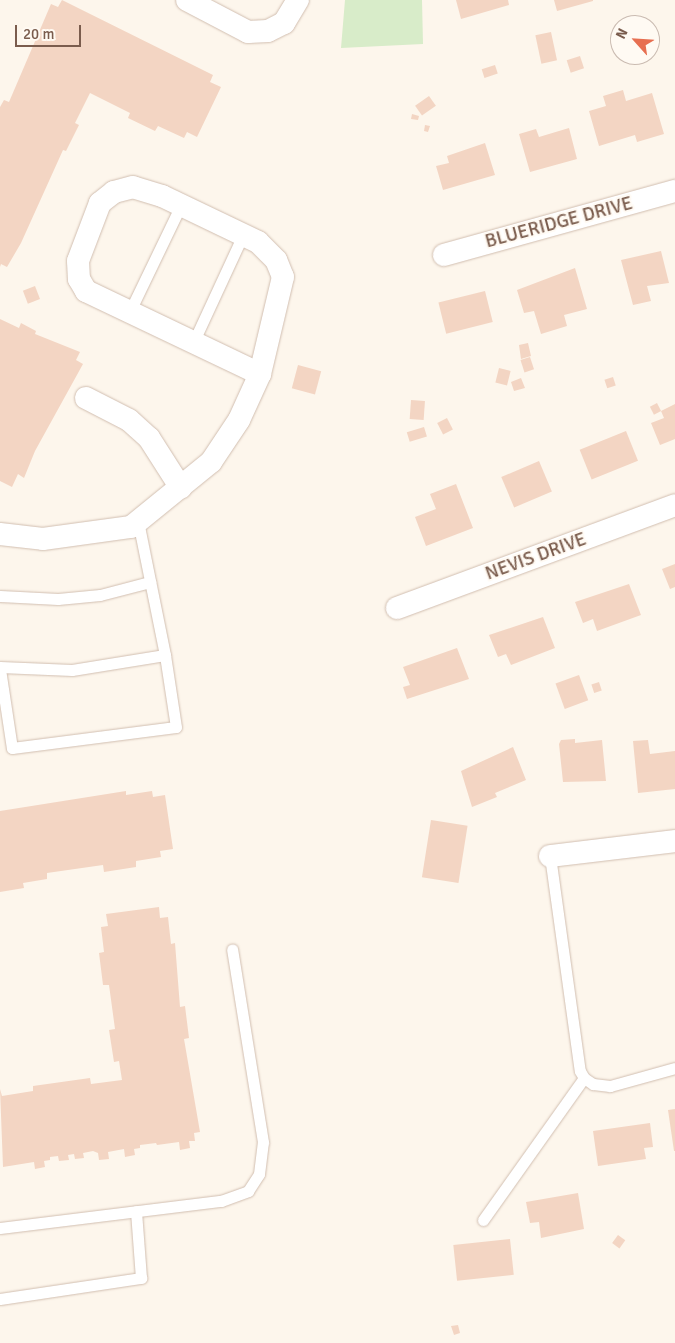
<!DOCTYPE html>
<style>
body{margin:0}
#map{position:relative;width:675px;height:1343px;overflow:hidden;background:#fdf6ec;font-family:Signika,sans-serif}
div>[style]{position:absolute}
.green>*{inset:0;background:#d8ecc9}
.building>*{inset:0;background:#f3d5c3;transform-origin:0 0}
.roads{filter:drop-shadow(0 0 1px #d1beb0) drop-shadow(0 0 1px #d1beb0)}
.lane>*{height:11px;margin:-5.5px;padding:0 5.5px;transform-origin:5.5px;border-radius:5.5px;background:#fff}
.street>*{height:22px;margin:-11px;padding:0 11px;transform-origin:11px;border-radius:11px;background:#fff}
span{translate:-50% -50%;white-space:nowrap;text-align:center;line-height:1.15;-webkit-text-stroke:4px #fffaf3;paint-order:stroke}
.street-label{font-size:19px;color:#7a5c4d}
.north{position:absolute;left:610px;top:15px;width:50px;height:50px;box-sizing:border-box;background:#fffaf3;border:1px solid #cabbb1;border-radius:50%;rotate:296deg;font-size:14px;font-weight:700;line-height:20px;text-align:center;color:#7a5c4d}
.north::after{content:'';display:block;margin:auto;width:18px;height:22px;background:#e76f51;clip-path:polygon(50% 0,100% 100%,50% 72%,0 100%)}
.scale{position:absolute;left:15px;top:25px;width:66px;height:22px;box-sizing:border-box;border:2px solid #7a5c4d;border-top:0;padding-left:6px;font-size:15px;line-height:18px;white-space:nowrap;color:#7a5c4d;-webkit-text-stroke:4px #fffaf3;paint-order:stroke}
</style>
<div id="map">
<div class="green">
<div style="clip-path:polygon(345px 0,422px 0,423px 44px,341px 48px)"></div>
</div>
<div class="building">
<div style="clip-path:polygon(62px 0,213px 75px,210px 82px,221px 87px,197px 137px,187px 132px,184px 138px,158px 126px,155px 131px,128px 118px,130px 113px,90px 93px,75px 123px,79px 125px,66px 151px,63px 150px,21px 243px,7px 267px,1px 264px,0 267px,0 107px,4px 100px,9px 102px,51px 4px,58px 7px)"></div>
<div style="clip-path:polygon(456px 0,508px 0,509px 5px,461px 19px)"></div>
<div style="clip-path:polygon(554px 0,593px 0,593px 1px,557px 11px)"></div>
<div style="clip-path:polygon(620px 31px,620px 43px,616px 32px)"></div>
<div style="left:551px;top:32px;width:29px;height:16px;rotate:78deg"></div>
<div style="left:580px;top:56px;width:13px;height:14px;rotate:72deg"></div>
<div style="left:495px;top:65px;width:9px;height:14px;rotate:72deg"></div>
<div style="clip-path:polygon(623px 90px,626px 101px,652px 93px,664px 134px,637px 142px,635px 135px,599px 146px,589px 111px,606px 106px,603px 96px)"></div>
<div style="left:429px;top:96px;width:12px;height:17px;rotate:55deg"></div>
<div style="clip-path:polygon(412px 114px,419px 116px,418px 120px,411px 119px)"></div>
<div style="clip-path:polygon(425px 125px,430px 126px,428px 132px,424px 131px)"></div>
<div style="clip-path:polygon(569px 128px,577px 159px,530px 172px,519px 134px,536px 129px,539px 137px)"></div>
<div style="clip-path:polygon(485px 143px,495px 175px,443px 190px,436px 166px,449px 163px,447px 156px)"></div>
<div style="clip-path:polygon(661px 251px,669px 283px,647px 286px,651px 301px,633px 305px,621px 260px)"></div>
<div style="clip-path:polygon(575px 268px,587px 309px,564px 315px,567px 326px,541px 334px,534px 311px,524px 313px,517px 290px)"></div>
<div style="left:35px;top:286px;width:14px;height:13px;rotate:69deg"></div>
<div style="left:485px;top:291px;width:32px;height:48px;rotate:76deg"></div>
<div style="clip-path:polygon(0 319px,19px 328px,21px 323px,36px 331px,35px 334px,80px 352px,76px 360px,83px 364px,35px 451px,24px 478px,18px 474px,12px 487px,0 481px)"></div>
<div style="clip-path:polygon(528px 343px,531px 356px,521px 359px,519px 345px)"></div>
<div style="left:530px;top:357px;width:13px;height:10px;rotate:72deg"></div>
<div style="left:298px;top:365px;width:24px;height:24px;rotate:15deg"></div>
<div style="left:499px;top:368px;width:12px;height:15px;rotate:14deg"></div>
<div style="left:613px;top:377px;width:9px;height:9px;rotate:72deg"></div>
<div style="clip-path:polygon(521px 378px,525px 388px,514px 391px,511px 382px)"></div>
<div style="left:411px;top:400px;width:14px;height:19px;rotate:4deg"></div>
<div style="left:657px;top:403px;width:9px;height:8px;rotate:63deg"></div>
<div style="clip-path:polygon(675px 404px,675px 439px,660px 445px,651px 423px,664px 418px,661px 411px)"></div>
<div style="left:447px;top:418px;width:13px;height:11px;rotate:63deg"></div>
<div style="left:424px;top:427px;width:10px;height:18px;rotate:73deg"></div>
<div style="left:626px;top:431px;width:32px;height:50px;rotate:68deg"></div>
<div style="left:539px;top:461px;width:33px;height:41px;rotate:67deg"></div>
<div style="clip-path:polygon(456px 484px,473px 528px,426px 546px,415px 517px,436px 509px,430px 494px)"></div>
<div style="clip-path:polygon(675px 564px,675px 587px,670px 589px,662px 569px)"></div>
<div style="clip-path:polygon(629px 584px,641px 615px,597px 631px,593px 619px,583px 623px,575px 602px)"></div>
<div style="clip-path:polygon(543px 617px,555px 648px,511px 665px,506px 654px,498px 657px,489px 635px)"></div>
<div style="clip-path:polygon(457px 648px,469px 679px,407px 699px,403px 687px,410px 685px,403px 667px)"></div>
<div style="left:579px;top:675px;width:27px;height:25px;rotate:70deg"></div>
<div style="left:599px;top:682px;width:9px;height:8px;rotate:72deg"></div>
<div style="clip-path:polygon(575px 739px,575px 743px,602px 740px,606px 781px,563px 782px,559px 744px,561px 740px)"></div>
<div style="clip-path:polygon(648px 740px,650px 754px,675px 751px,675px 789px,638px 793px,633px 741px)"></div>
<div style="clip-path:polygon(513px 747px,526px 780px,495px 793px,497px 797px,472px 807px,461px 771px)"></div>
<div style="clip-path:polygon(126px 791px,126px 795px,152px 791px,153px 797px,165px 795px,173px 849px,160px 851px,161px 857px,136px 861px,136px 867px,104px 872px,103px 865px,47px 873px,47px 879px,23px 883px,24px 888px,0 892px,0 811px)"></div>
<div style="left:431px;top:820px;width:37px;height:58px;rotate:9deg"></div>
<div style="clip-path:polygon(159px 907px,160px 918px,168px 917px,171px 944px,175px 943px,180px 1007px,185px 1006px,189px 1038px,184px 1039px,200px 1132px,194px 1133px,195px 1141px,189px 1141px,190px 1148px,180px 1150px,179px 1142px,157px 1145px,156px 1143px,140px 1145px,140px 1148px,134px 1149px,135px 1155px,125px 1157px,124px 1149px,108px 1152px,109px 1159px,99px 1160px,98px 1153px,93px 1151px,83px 1153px,84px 1158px,75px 1159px,74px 1154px,68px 1155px,69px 1160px,59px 1161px,58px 1156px,50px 1157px,50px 1160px,44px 1161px,45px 1167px,35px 1169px,34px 1162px,3px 1167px,0 1089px,2px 1096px,33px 1091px,33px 1086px,90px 1078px,91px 1084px,122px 1080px,119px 1061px,114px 1062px,109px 1030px,115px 1029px,109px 985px,103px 985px,99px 953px,104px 952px,101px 927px,108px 926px,106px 914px)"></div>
<div style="clip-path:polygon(675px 1109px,675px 1151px,674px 1151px,668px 1110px)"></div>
<div style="clip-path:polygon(650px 1123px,653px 1147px,644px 1148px,646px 1159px,598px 1166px,593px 1131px)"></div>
<div style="clip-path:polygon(578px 1193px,584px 1229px,541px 1238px,539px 1222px,530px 1223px,526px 1202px)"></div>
<div style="left:618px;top:1235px;width:9px;height:10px;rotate:36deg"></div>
<div style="left:510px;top:1239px;width:36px;height:57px;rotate:84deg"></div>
<div style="clip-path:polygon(458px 1325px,460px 1333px,454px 1335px,451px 1326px)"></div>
</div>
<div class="roads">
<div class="lane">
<div style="left:129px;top:313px;width:120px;rotate:-64.3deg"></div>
<div style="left:193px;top:343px;width:119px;rotate:-65.2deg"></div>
<div style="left:0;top:596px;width:58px;rotate:3deg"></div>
<div style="left:58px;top:599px;width:42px;rotate:-5.4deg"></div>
<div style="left:100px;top:595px;width:52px;rotate:-14.6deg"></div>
<div style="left:0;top:667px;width:72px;rotate:2.4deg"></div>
<div style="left:72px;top:670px;width:94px;rotate:-9.2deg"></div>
<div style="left:165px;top:655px;width:137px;rotate:-101.4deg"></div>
<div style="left:0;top:669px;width:80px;rotate:81.4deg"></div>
<div style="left:12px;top:748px;width:165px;rotate:-7.3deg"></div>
<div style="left:176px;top:727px;width:73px;rotate:-98.7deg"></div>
<div style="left:550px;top:856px;width:217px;rotate:82.1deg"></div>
<div style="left:580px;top:1071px;width:8px;rotate:60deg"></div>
<div style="left:584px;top:1078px;width:11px;rotate:34deg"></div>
<div style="left:593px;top:1084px;width:17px;rotate:7deg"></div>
<div style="left:610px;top:1086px;width:67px;rotate:-15.5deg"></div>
<div style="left:483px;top:1220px;width:174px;rotate:-54.6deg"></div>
<div style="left:0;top:1228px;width:223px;rotate:-7deg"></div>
<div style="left:221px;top:1201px;width:29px;rotate:-20deg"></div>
<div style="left:248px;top:1191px;width:20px;rotate:-57deg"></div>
<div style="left:259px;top:1174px;width:32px;rotate:-83deg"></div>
<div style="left:263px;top:1142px;width:195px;rotate:-99.1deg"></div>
<div style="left:0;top:1299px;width:143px;rotate:-8.5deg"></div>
<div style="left:141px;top:1278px;width:67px;rotate:-94.3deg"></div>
</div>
<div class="street">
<div style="left:187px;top:0;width:69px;rotate:27.7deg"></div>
<div style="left:248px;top:32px;width:20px;rotate:-3deg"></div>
<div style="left:268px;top:31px;width:18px;rotate:-27deg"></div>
<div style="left:284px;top:23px;width:27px;rotate:-59deg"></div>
<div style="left:444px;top:255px;width:240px;rotate:-15.5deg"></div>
<div style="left:86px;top:398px;width:48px;rotate:27.1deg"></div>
<div style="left:129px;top:420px;width:27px;rotate:42deg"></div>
<div style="left:149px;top:438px;width:59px;rotate:57.4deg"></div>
<div style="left:0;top:534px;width:43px;rotate:6.6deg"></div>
<div style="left:43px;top:539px;width:89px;rotate:-7.8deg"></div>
<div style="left:131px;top:527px;width:103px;rotate:-39.1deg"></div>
<div style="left:211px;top:462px;width:50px;rotate:-56.3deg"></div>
<div style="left:239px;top:420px;width:51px;rotate:-65.5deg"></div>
<div style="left:260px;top:374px;width:100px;rotate:-76.7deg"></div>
<div style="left:283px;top:277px;width:18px;rotate:-112deg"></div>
<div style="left:276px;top:260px;width:25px;rotate:-135deg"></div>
<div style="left:258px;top:242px;width:106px;rotate:-154.4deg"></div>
<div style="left:162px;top:196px;width:30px;rotate:-163deg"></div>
<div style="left:133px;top:187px;width:20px;rotate:165deg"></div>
<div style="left:114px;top:192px;width:18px;rotate:142deg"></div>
<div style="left:100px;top:203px;width:62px;rotate:110.8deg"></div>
<div style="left:78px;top:261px;width:18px;rotate:87deg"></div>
<div style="left:79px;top:279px;width:14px;rotate:60deg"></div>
<div style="left:86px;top:291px;width:193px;rotate:25.5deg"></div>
<div style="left:397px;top:608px;width:296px;rotate:-20.3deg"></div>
<div style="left:550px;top:856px;width:126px;rotate:-6.8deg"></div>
</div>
</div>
<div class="street-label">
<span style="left:559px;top:223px;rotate:-15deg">BLUERIDGE DRIVE</span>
<span style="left:536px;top:557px;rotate:-20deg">NEVIS DRIVE</span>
</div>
<div class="north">N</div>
<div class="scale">20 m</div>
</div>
